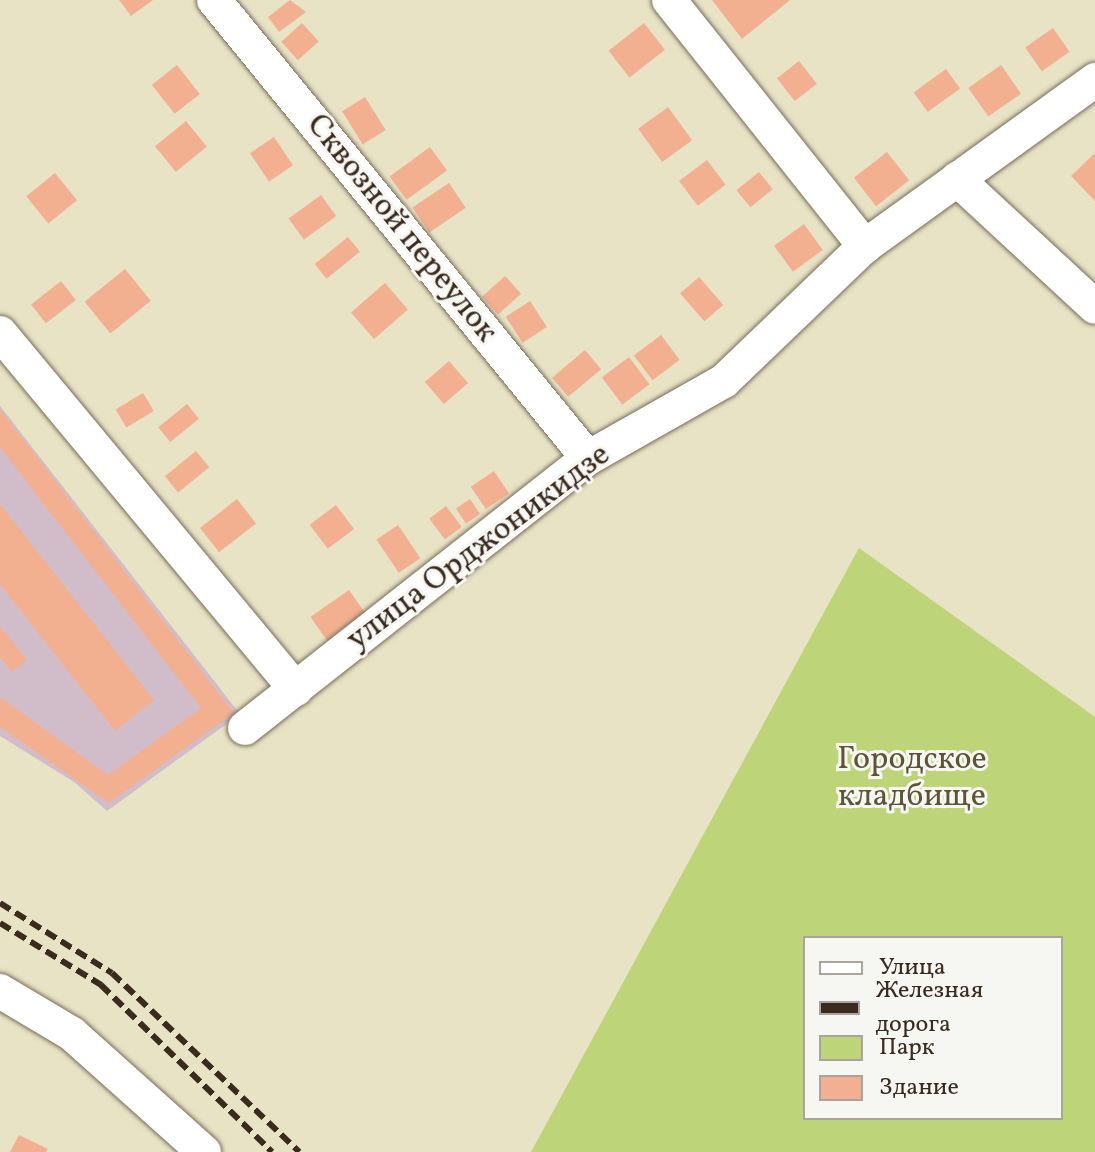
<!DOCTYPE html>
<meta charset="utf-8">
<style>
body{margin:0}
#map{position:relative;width:1095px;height:1152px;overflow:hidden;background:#e8e3c5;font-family:Vollkorn,serif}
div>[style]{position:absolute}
.industrial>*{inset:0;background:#d1bdc9}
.green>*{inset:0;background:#bdd478}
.building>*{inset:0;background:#f2b091;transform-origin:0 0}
.roads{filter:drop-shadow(0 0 2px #786b58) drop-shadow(0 0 2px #786b58)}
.minor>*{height:34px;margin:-17px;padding:0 17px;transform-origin:17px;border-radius:17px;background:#fff}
.rail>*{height:6px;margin-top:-3px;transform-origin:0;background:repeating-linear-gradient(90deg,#3b2a1e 0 12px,transparent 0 18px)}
span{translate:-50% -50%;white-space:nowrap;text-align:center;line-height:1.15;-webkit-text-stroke:6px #f6f6f2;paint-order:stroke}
.street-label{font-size:32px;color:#3b2a1e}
.park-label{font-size:32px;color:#5c5434}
.legend{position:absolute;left:803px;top:936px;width:260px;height:184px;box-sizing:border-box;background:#f6f6f2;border:2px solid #aba49d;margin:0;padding:10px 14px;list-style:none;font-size:24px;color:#3b2a1e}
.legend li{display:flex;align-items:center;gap:16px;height:40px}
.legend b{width:40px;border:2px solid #aba49d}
</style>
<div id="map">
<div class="industrial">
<div style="clip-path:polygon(0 406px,240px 714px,107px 811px,74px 782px,0 736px)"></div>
</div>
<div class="green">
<div style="clip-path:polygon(evenodd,859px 548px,1095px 717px,1095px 1152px,531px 1152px,859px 548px,805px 938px,1061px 938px,1061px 1118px,805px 1118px,805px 938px)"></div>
</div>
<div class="building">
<div style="clip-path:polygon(119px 0,153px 0,131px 16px)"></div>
<div style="clip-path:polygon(290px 0,306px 12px,279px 32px,268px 17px)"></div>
<div style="clip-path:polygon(712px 0,790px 0,742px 39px)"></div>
<div style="left:302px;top:23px;width:25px;height:28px;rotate:48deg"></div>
<div style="left:644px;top:23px;width:34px;height:45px;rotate:52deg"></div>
<div style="left:1053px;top:28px;width:29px;height:34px;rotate:55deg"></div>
<div style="left:799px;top:61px;width:29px;height:28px;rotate:52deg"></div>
<div style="left:177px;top:65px;width:37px;height:32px;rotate:52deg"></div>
<div style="left:1001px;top:65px;width:35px;height:40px;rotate:55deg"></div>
<div style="left:946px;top:69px;width:24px;height:40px;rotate:54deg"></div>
<div style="left:365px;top:97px;width:39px;height:27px;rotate:58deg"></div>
<div style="left:668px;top:107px;width:41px;height:37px;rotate:54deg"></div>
<div style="left:186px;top:121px;width:33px;height:40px;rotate:51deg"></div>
<div style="left:274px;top:137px;width:34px;height:29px;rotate:56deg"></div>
<div style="left:430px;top:147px;width:29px;height:50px;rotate:54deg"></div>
<div style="left:887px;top:152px;width:36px;height:42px;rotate:52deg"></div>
<div style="clip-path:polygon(1095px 153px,1095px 201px,1071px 176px)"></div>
<div style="left:707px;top:160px;width:31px;height:35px;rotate:53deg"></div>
<div style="left:759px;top:172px;width:22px;height:29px;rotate:51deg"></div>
<div style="left:55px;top:173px;width:35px;height:37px;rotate:51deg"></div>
<div style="left:449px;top:183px;width:30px;height:44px;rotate:56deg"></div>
<div style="left:321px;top:195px;width:26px;height:40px;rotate:54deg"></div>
<div style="left:804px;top:224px;width:32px;height:37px;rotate:54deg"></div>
<div style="left:348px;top:237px;width:19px;height:43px;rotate:51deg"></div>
<div style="left:125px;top:269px;width:41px;height:52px;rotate:51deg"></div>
<div style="left:505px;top:276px;width:24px;height:31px;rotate:48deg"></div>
<div style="left:699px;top:277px;width:37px;height:25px;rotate:49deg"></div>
<div style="left:61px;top:281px;width:24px;height:38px;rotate:52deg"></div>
<div style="left:385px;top:283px;width:35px;height:45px;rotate:49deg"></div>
<div style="left:530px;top:301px;width:31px;height:29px;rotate:57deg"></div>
<div style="left:661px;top:335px;width:31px;height:34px;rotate:53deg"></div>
<div style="left:585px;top:350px;width:25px;height:43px;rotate:50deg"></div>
<div style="left:629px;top:357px;width:34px;height:34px;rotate:53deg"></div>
<div style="left:449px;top:361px;width:29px;height:32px;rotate:49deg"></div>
<div style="left:143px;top:393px;width:21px;height:32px;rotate:59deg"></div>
<div style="left:187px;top:404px;width:19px;height:37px;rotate:51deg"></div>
<div style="clip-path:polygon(0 409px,234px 713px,109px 803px,0 727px,0 697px,108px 775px,201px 708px,0 447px)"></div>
<div style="left:196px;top:451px;width:21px;height:40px;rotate:51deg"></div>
<div style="left:494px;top:471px;width:27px;height:28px;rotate:56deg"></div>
<div style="left:237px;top:499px;width:31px;height:47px;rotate:52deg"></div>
<div style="left:470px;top:499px;width:18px;height:17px;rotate:56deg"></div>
<div style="clip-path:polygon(0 504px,154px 700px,115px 731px,0 584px)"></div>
<div style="left:336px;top:505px;width:30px;height:33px;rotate:53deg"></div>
<div style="left:446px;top:506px;width:26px;height:21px;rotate:53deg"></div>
<div style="left:398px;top:525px;width:40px;height:26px;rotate:56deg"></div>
<div style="left:349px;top:590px;width:29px;height:47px;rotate:55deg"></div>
<div style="clip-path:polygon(0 626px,27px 660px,12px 672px,0 657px)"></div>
<div style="clip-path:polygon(19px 1135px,48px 1149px,46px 1152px,10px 1152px)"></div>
</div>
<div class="roads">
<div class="minor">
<div style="left:214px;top:0;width:591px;rotate:50.77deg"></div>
<div style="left:669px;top:0;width:315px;rotate:51.5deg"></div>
<div style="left:957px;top:179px;width:188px;rotate:42.8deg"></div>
<div style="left:0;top:333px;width:463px;rotate:50.3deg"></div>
<div style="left:245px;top:728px;width:437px;rotate:-38.2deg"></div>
<div style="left:588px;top:458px;width:156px;rotate:-29.5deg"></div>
<div style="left:724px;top:381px;width:195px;rotate:-43.8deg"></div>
<div style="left:865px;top:246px;width:284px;rotate:-35.8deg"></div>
<div style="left:0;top:991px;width:84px;rotate:30.8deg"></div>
<div style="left:72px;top:1034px;width:177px;rotate:41.8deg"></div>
</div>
</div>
<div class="rail">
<div style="left:0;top:903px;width:132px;rotate:32deg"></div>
<div style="left:112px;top:973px;width:259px;rotate:43.7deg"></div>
<div style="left:0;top:923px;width:119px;rotate:31.5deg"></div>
<div style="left:101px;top:985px;width:239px;rotate:44.3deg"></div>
</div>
<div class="street-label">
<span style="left:401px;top:229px;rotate:51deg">Сквозной переулок</span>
<span style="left:479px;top:548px;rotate:-37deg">улица Орджоникидзе</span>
</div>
<div class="park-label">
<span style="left:912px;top:779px">Городское<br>кладбище</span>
</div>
<ul class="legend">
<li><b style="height:10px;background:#fff"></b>Улица</li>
<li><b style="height:10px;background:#3b2a1e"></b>Железная дорога</li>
<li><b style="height:22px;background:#bdd478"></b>Парк</li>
<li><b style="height:22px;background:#f2b091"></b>Здание</li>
</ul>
</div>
